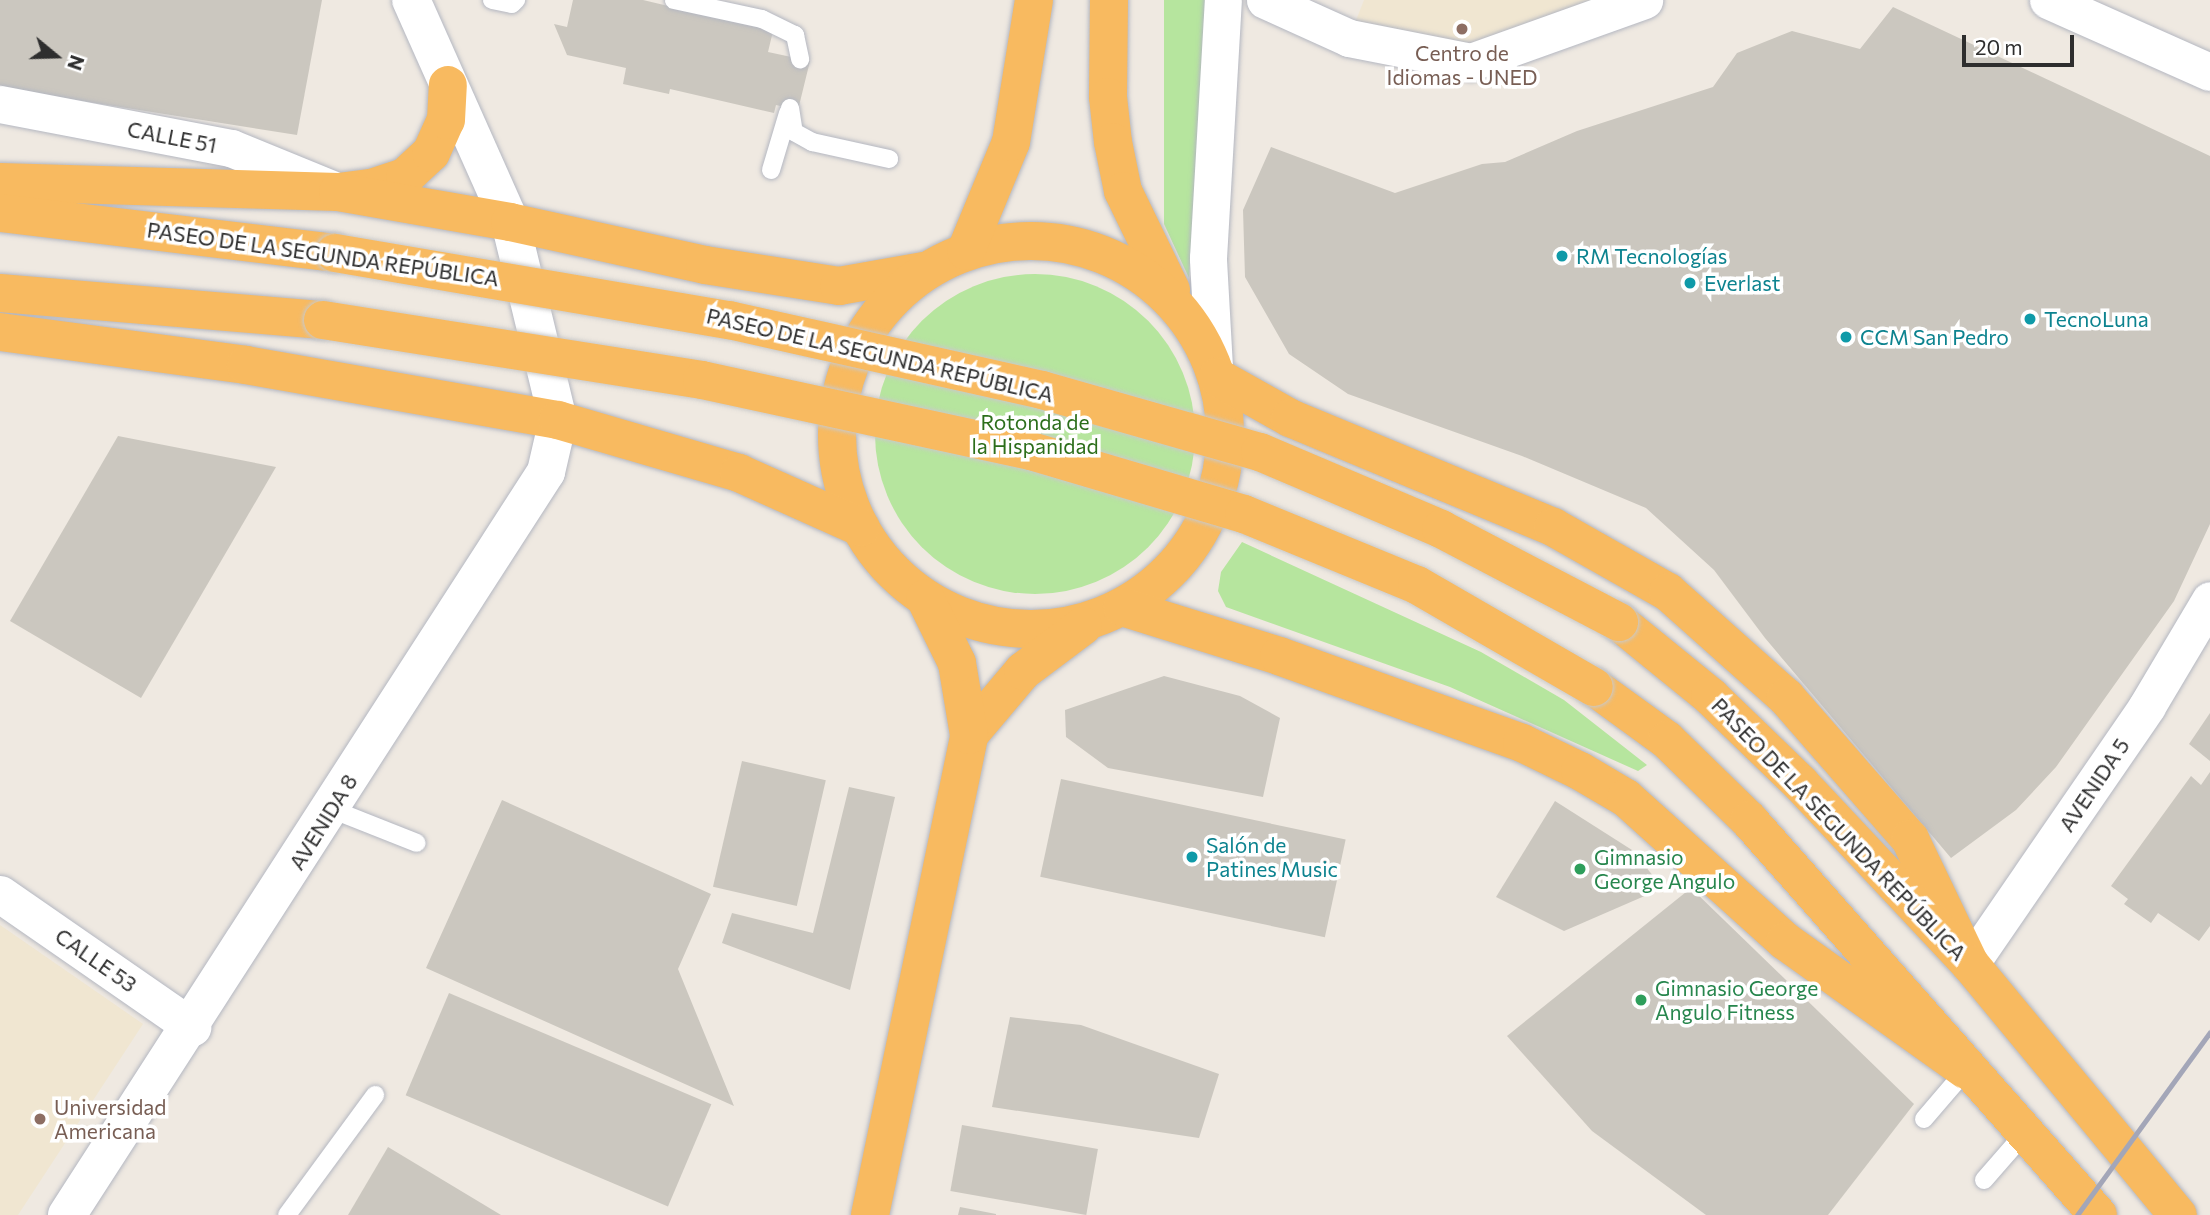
<!DOCTYPE html>
<meta charset="utf-8">
<style>
body{margin:0}
#map{position:relative;width:2210px;height:1215px;overflow:hidden;background:#efe9e1;font-family:Commissioner,sans-serif}
div>[style]{position:absolute}
.education>*{inset:0;background:#f0e6d1}
.green>*{inset:0;background:#b6e59e}
.round{border-radius:50%}
.building>*{inset:0;background:#cbc7bf;transform-origin:0 0}
.roads{filter:drop-shadow(0 0 2px #b4b7c1) drop-shadow(0 0 2px #b4b7c1)}
.service>*{height:18px;margin:-9px;padding:0 9px;transform-origin:9px;border-radius:9px;background:#fff}
.minor>*{height:37px;margin:-18.5px;padding:0 18.5px;transform-origin:18.5px;border-radius:18.5px;background:#fff}
.tertiary>*{height:38px;margin:-19px;padding:0 19px;transform-origin:19px;border-radius:19px;background:#fff}
.trunk>*{height:38px;margin:-19px;padding:0 19px;transform-origin:19px;border-radius:19px;background:#f8ba60}
.trunk>.ring{margin:-19px;padding:0;box-sizing:content-box;background:none;border:38px solid #f8ba60;border-radius:50%}
.rail>*{height:5px;margin:-2.5px;padding:0 2.5px;transform-origin:2.5px;border-radius:2.5px;background:#a3a6b8}
.bridges{filter:drop-shadow(0 0 2px #c9c9c9) drop-shadow(0 0 2px #c9c9c9)}
.trunk-bridge>*{height:38px;margin:-19px;padding:0 19px;transform-origin:19px;border-radius:19px;background:#f8ba60}
.dots>*{width:19px;height:19px;translate:-50% -50%;box-sizing:border-box;border:4px solid #fff;border-radius:50%}
span{translate:-50% -50%;white-space:nowrap;text-align:center;line-height:1.15;-webkit-text-stroke:7px #fff;paint-order:stroke}
.education-label{font-size:21px;color:#785e54}
.left{translate:0 -50%;text-align:left}
.street-label{font-size:21px;color:#2e2e2e}
.culture-label{font-size:21px;color:#0d838f}
.park-label{font-size:21px;color:#2c6e1b}
.leisure-label{font-size:21px;color:#27864d}
.north{position:absolute;left:21px;top:21px;width:70px;height:70px;-webkit-text-stroke:5px #fff;paint-order:stroke;rotate:109deg;font-size:19px;font-weight:700;line-height:28px;text-align:center;color:#2e2e2e}
.north::after{content:'';display:block;margin:auto;width:24px;height:32px;background:#2e2e2e;clip-path:polygon(50% 0,100% 100%,50% 72%,0 100%)}
.scale{position:absolute;left:1962px;top:35px;width:112px;height:32px;box-sizing:border-box;border:4px solid #2e2e2e;border-top:0;padding-left:9px;font-size:21px;line-height:24px;white-space:nowrap;color:#2e2e2e;-webkit-text-stroke:5px #fff;paint-order:stroke}
</style>
<div id="map">
<div class="education">
<div style="clip-path:polygon(1364px 0,1644px 0,1471px 62px,1349px 38px)"></div>
<div style="clip-path:polygon(0 925px,143px 1024px,18px 1215px,0 1215px)"></div>
</div>
<div class="green">
<div style="clip-path:polygon(1164px 0,1208px 0,1189px 278px,1164px 224px)"></div>
<div class="round" style="left:875px;top:274px;width:320px;height:320px"></div>
<div style="clip-path:polygon(1242px 542px,1481px 652px,1564px 700px,1647px 765px,1638px 771px,1450px 687px,1226px 607px,1218px 591px,1221px 572px)"></div>
</div>
<div class="building">
<div style="clip-path:polygon(0 0,322px 0,297px 135px,0 88px)"></div>
<div style="clip-path:polygon(573px 0,643px 0,773px 31px,768px 52px,810px 61px,798px 110px,776px 105px,774px 113px,670px 89px,669px 94px,623px 84px,626px 68px,567px 55px,554px 24px,567px 27px)"></div>
<div style="clip-path:polygon(1893px 7px,2210px 156px,2210px 524px,2174px 601px,2056px 767px,2016px 810px,1951px 858px,1765px 638px,1714px 570px,1646px 508px,1522px 456px,1348px 394px,1289px 354px,1245px 277px,1243px 210px,1271px 147px,1395px 193px,1482px 164px,1505px 162px,1577px 131px,1713px 87px,1737px 53px,1792px 31px,1860px 49px)"></div>
<div style="clip-path:polygon(118px 436px,276px 467px,141px 698px,10px 621px)"></div>
<div style="clip-path:polygon(1164px 676px,1240px 696px,1280px 718px,1263px 797px,1108px 768px,1066px 737px,1065px 710px)"></div>
<div style="clip-path:polygon(2210px 713px,2210px 761px,2189px 744px)"></div>
<div style="left:742px;top:761px;width:86px;height:129px;rotate:13deg"></div>
<div style="clip-path:polygon(2210px 772px,2210px 926px,2199px 941px,2158px 913px,2151px 923px,2124px 904px,2128px 899px,2111px 886px,2191px 776px,2201px 785px)"></div>
<div style="left:1061px;top:779px;width:291px;height:100px;rotate:12deg"></div>
<div style="clip-path:polygon(849px 787px,895px 797px,850px 990px,722px 943px,732px 913px,813px 933px)"></div>
<div style="clip-path:polygon(502px 800px,711px 894px,678px 969px,734px 1106px,426px 968px)"></div>
<div style="clip-path:polygon(1555px 801px,1632px 850px,1663px 888px,1564px 931px,1496px 897px)"></div>
<div style="clip-path:polygon(1691px 888px,1914px 1104px,1828px 1215px,1706px 1215px,1592px 1131px,1507px 1036px)"></div>
<div style="left:449px;top:993px;width:285px;height:111px;rotate:23deg"></div>
<div style="clip-path:polygon(1010px 1017px,1081px 1025px,1219px 1074px,1199px 1138px,992px 1107px)"></div>
<div style="left:962px;top:1125px;width:138px;height:67px;rotate:10deg"></div>
<div style="clip-path:polygon(388px 1147px,501px 1215px,348px 1215px)"></div>
<div style="clip-path:polygon(960px 1207px,996px 1214px,996px 1215px,958px 1215px)"></div>
</div>
<div class="roads">
<div class="service">
<div style="left:492px;top:0;width:20px;rotate:11deg"></div>
<div style="left:512px;top:4px;width:6px;rotate:-45deg"></div>
<div style="left:674px;top:0;width:90px;rotate:12.2deg"></div>
<div style="left:762px;top:19px;width:37px;rotate:26deg"></div>
<div style="left:795px;top:35px;width:25px;rotate:78deg"></div>
<div style="left:790px;top:108px;width:24px;rotate:81deg"></div>
<div style="left:794px;top:132px;width:21px;rotate:29deg"></div>
<div style="left:812px;top:142px;width:79px;rotate:12.4deg"></div>
<div style="left:771px;top:170px;width:59px;rotate:-73.4deg"></div>
<div style="left:331px;top:809px;width:92px;rotate:21.6deg"></div>
<div style="left:1924px;top:1119px;width:65px;rotate:-49.4deg"></div>
<div style="left:1984px;top:1180px;width:62px;rotate:-48.9deg"></div>
<div style="left:287px;top:1215px;width:149px;rotate:-53.7deg"></div>
</div>
<div class="minor">
<div style="left:1265px;top:0;width:92px;rotate:24.3deg"></div>
<div style="left:1349px;top:38px;width:124px;rotate:11.1deg"></div>
<div style="left:1471px;top:62px;width:184px;rotate:-19.7deg"></div>
<div style="left:2048px;top:0;width:177px;rotate:24deg"></div>
<div style="left:0;top:104px;width:235px;rotate:10.8deg"></div>
<div style="left:231px;top:148px;width:111px;rotate:22.2deg"></div>
<div style="left:1214px;top:367px;width:109px;rotate:-93.2deg"></div>
<div style="left:1208px;top:258px;width:258px;rotate:-86.7deg"></div>
<div style="left:0;top:894px;width:234px;rotate:34.7deg"></div>
<div style="left:1970px;top:964px;width:313px;rotate:-55.5deg"></div>
<div style="left:2147px;top:706px;width:123px;rotate:-59.3deg"></div>
</div>
<div class="tertiary">
<div style="left:67px;top:1215px;width:884px;rotate:-57.19deg"></div>
<div style="left:546px;top:472px;width:53px;rotate:-77deg"></div>
<div style="left:558px;top:420px;width:204px;rotate:-103.6deg"></div>
<div style="left:510px;top:222px;width:243px;rotate:-114deg"></div>
</div>
<div class="trunk">
<div style="left:1109px;top:0;width:97px;rotate:90.6deg"></div>
<div style="left:1108px;top:97px;width:45px;rotate:83.7deg"></div>
<div style="left:1113px;top:142px;width:50px;rotate:78.5deg"></div>
<div style="left:1123px;top:191px;width:110px;rotate:64.1deg"></div>
<div style="left:0;top:182px;width:338px;rotate:1.7deg"></div>
<div style="left:338px;top:192px;width:33px;rotate:-7deg"></div>
<div style="left:371px;top:188px;width:36px;rotate:-18deg"></div>
<div style="left:405px;top:177px;width:35px;rotate:-43deg"></div>
<div style="left:431px;top:153px;width:36px;rotate:-66deg"></div>
<div style="left:446px;top:120px;width:35px;rotate:-87deg"></div>
<div style="left:338px;top:192px;width:175px;rotate:9.9deg"></div>
<div style="left:510px;top:222px;width:200px;rotate:12.4deg"></div>
<div style="left:705px;top:265px;width:136px;rotate:8.9deg"></div>
<div style="left:839px;top:286px;width:86px;rotate:-10deg"></div>
<div style="left:0;top:213px;width:337px;rotate:6.8deg"></div>
<div class="ring" style="left:837px;top:241px;width:350px;height:350px"></div>
<div style="left:966px;top:251px;width:118px;rotate:-67.6deg"></div>
<div style="left:1011px;top:142px;width:144px;rotate:-80.8deg"></div>
<div style="left:0;top:293px;width:324px;rotate:4.8deg"></div>
<div style="left:0;top:332px;width:248px;rotate:7.6deg"></div>
<div style="left:246px;top:365px;width:317px;rotate:10deg"></div>
<div style="left:558px;top:420px;width:189px;rotate:16.3deg"></div>
<div style="left:739px;top:473px;width:133px;rotate:24.1deg"></div>
<div style="left:1217px;top:377px;width:84px;rotate:29.3deg"></div>
<div style="left:1290px;top:418px;width:285px;rotate:22.5deg"></div>
<div style="left:1553px;top:527px;width:132px;rotate:29.5deg"></div>
<div style="left:1668px;top:592px;width:158px;rotate:41.7deg"></div>
<div style="left:1786px;top:697px;width:189px;rotate:48.9deg"></div>
<div style="left:1910px;top:839px;width:139px;rotate:64.4deg"></div>
<div style="left:1122px;top:607px;width:164px;rotate:17.3deg"></div>
<div style="left:1279px;top:656px;width:258px;rotate:19.7deg"></div>
<div style="left:1522px;top:743px;width:64px;rotate:25.8deg"></div>
<div style="left:1580px;top:771px;width:53px;rotate:30.4deg"></div>
<div style="left:1626px;top:798px;width:214px;rotate:42deg"></div>
<div style="left:1785px;top:941px;width:222px;rotate:35.5deg"></div>
<div style="left:1619px;top:622px;width:117px;rotate:39.1deg"></div>
<div style="left:1710px;top:696px;width:127px;rotate:44deg"></div>
<div style="left:1801px;top:784px;width:247px;rotate:46.8deg"></div>
<div style="left:1970px;top:964px;width:326px;rotate:50.4deg"></div>
<div style="left:1594px;top:687px;width:90px;rotate:36deg"></div>
<div style="left:1667px;top:740px;width:115px;rotate:44.3deg"></div>
<div style="left:1749px;top:820px;width:527px;rotate:48.54deg"></div>
<div style="left:969px;top:735px;width:84px;rotate:-49.8deg"></div>
<div style="left:1023px;top:671px;width:75px;rotate:-36.9deg"></div>
<div style="left:870px;top:1215px;width:490px;rotate:-78.3deg"></div>
<div style="left:969px;top:735px;width:73px;rotate:-99.5deg"></div>
<div style="left:957px;top:663px;width:72px;rotate:-116.2deg"></div>
</div>
</div>
<div class="rail">
<div style="left:2077px;top:1215px;width:226px;rotate:-54deg"></div>
</div>
<div class="bridges">
<div class="trunk-bridge">
<div style="left:335px;top:253px;width:400px;rotate:9.7deg"></div>
<div style="left:729px;top:320px;width:321px;rotate:12.6deg"></div>
<div style="left:1042px;top:390px;width:227px;rotate:15.9deg"></div>
<div style="left:1260px;top:452px;width:197px;rotate:23deg"></div>
<div style="left:1441px;top:529px;width:201px;rotate:27.6deg"></div>
<div style="left:323px;top:320px;width:384px;rotate:9deg"></div>
<div style="left:702px;top:380px;width:337px;rotate:12.2deg"></div>
<div style="left:1031px;top:451px;width:222px;rotate:16.5deg"></div>
<div style="left:1244px;top:514px;width:187px;rotate:22.3deg"></div>
<div style="left:1417px;top:585px;width:204px;rotate:30deg"></div>
</div>
</div>
<div class="dots">
<div style="left:1462px;top:29px;background:#8d6e63"></div>
<div style="left:1562px;top:256px;background:#0f9aa8"></div>
<div style="left:1690px;top:283px;background:#0f9aa8"></div>
<div style="left:2030px;top:319px;background:#0f9aa8"></div>
<div style="left:1846px;top:337px;background:#0f9aa8"></div>
<div style="left:1192px;top:857px;background:#0f9aa8"></div>
<div style="left:1580px;top:869px;background:#2e9e5b"></div>
<div style="left:1641px;top:1000px;background:#2e9e5b"></div>
<div style="left:40px;top:1119px;background:#8d6e63"></div>
</div>
<div class="education-label">
<span style="left:1462px;top:65px">Centro de<br>Idiomas - UNED</span>
<span class="left" style="left:54px;top:1119px">Universidad<br>Americana</span>
</div>
<div class="street-label">
<span style="left:172px;top:137px;rotate:11deg">CALLE 51</span>
<span style="left:323px;top:254px;rotate:8deg">PASEO DE LA SEGUNDA REPÚBLICA</span>
<span style="left:880px;top:355px;rotate:13deg">PASEO DE LA SEGUNDA REPÚBLICA</span>
<span style="left:2094px;top:785px;rotate:-56deg">AVENIDA 5</span>
<span style="left:323px;top:822px;rotate:-58deg">AVENIDA 8</span>
<span style="left:1839px;top:829px;rotate:46deg">PASEO DE LA SEGUNDA REPÚBLICA</span>
<span style="left:96px;top:960px;rotate:35deg">CALLE 53</span>
</div>
<div class="culture-label">
<span class="left" style="left:1576px;top:256px">RM Tecnologías</span>
<span class="left" style="left:1704px;top:283px">Everlast</span>
<span class="left" style="left:2044px;top:319px">TecnoLuna</span>
<span class="left" style="left:1860px;top:337px">CCM San Pedro</span>
<span class="left" style="left:1206px;top:857px">Salón de<br>Patines Music</span>
</div>
<div class="park-label">
<span style="left:1035px;top:434px">Rotonda de<br>la Hispanidad</span>
</div>
<div class="leisure-label">
<span class="left" style="left:1594px;top:869px">Gimnasio<br>George Angulo</span>
<span class="left" style="left:1655px;top:1000px">Gimnasio George<br>Angulo Fitness</span>
</div>
<div class="north">N</div>
<div class="scale">20 m</div>
</div>
